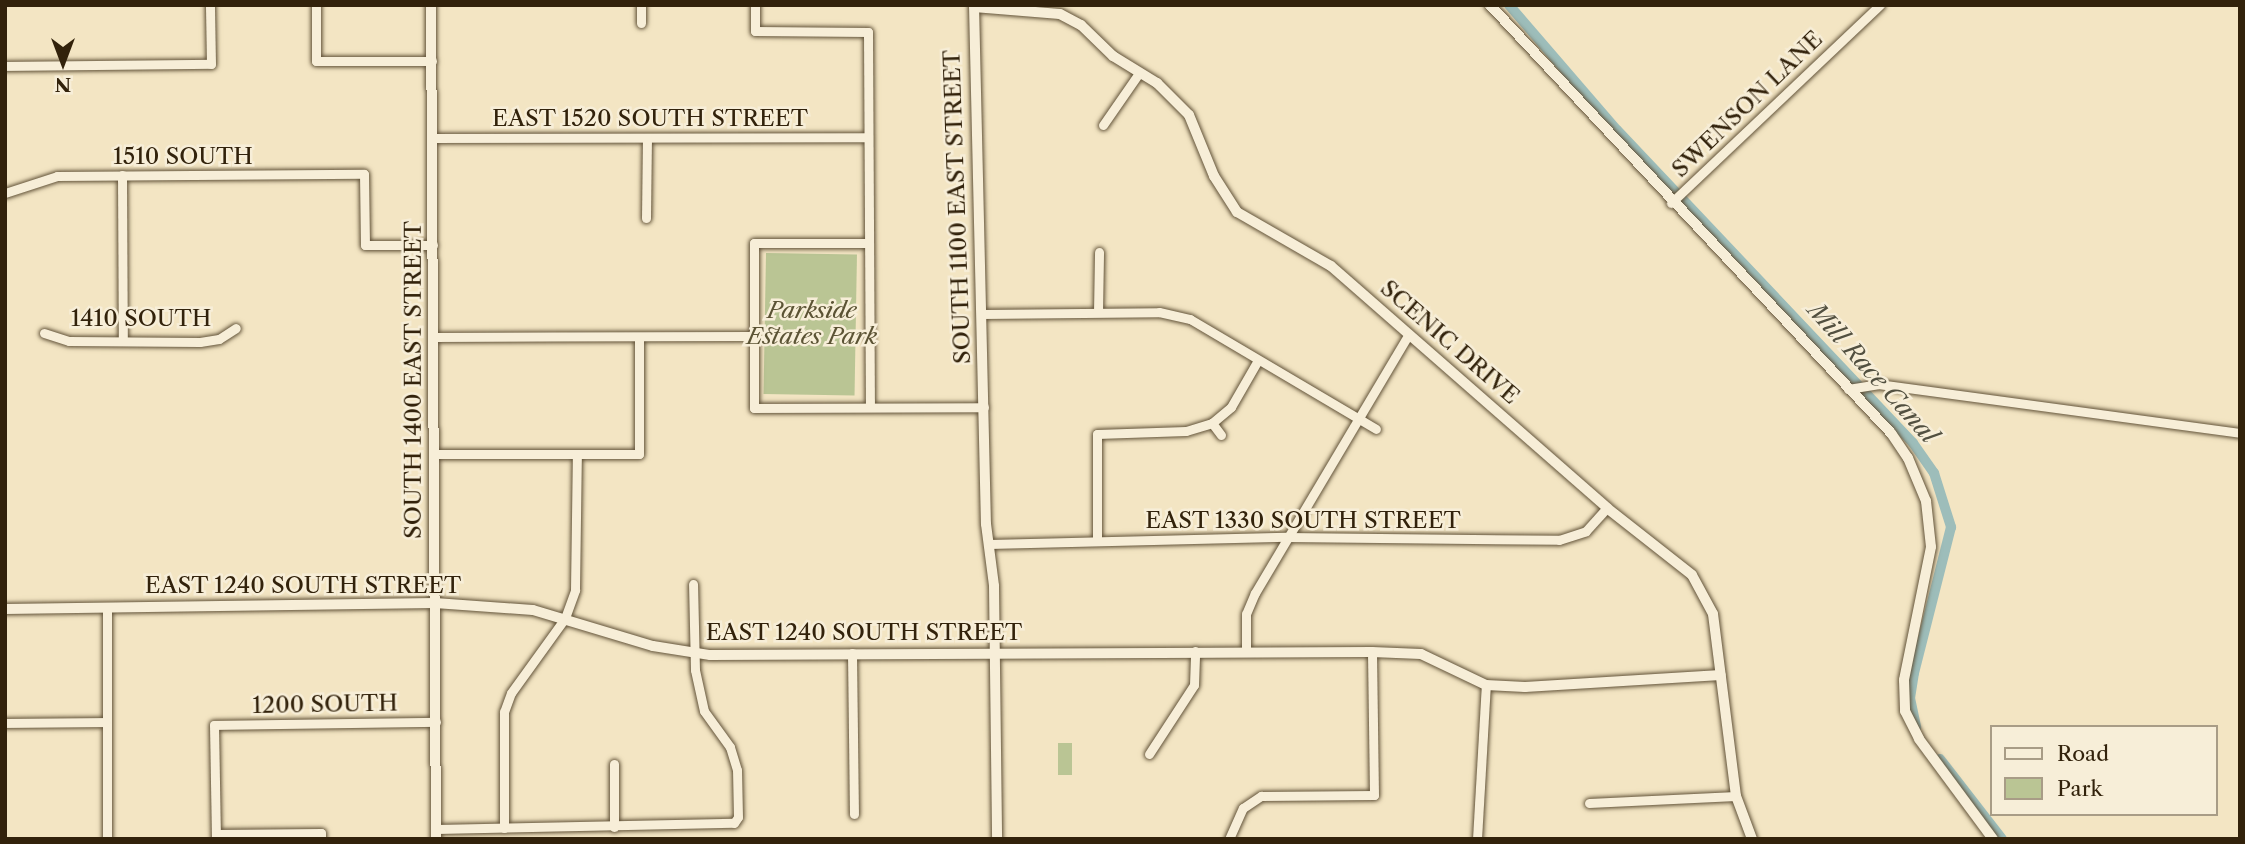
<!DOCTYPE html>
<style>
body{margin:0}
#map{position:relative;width:2245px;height:844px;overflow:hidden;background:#f3e5c3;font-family:"Libre Caslon Text",serif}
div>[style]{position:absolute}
.green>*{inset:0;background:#bac594;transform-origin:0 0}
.canal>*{height:10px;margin:-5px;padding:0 5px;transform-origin:5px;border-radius:5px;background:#9dbdba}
.roads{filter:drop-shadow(0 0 2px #625339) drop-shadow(0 0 2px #625339)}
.minor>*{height:9px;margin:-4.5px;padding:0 4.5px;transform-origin:4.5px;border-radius:4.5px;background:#f7eed8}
.tertiary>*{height:10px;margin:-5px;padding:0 5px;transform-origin:5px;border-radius:5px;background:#f7eed8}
span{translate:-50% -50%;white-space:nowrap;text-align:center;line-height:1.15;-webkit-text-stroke:5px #f7eed8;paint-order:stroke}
.street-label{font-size:23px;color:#32220b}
.park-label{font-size:23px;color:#5b5334;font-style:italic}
.water-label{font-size:24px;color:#525040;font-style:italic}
.frame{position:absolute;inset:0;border:7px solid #32220b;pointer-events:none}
.legend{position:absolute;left:1990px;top:725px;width:228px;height:91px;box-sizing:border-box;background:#f7eed8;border:2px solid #a89c86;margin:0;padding:9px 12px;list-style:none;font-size:21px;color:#32220b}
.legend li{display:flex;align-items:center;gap:14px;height:35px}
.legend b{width:35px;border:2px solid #a89c86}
.north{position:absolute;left:28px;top:28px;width:70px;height:70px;-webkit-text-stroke:5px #f7eed8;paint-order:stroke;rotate:180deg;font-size:19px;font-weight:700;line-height:28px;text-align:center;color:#32220b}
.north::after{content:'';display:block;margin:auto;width:24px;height:32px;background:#32220b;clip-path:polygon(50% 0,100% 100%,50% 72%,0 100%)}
</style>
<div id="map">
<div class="green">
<div style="left:766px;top:253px;width:91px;height:141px;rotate:1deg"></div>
<div style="left:1058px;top:743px;width:14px;height:32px"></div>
</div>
<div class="canal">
<div style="left:1509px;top:5px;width:165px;rotate:49.2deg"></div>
<div style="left:1617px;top:130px;width:431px;rotate:46.6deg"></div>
<div style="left:1913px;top:443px;width:37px;rotate:55deg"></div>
<div style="left:1934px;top:473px;width:57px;rotate:72.5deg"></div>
<div style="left:1951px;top:527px;width:151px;rotate:104.2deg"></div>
<div style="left:1914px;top:673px;width:25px;rotate:99deg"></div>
<div style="left:1910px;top:698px;width:30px;rotate:78deg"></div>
<div style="left:1940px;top:759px;width:101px;rotate:52.2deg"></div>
</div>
<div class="roads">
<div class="minor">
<div style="left:316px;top:5px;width:56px;rotate:90deg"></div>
<div style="left:316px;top:61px;width:116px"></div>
<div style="left:755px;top:5px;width:26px;rotate:90deg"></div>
<div style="left:755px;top:31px;width:113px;rotate:0.5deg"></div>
<div style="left:868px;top:32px;width:375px;rotate:89.7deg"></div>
<div style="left:641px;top:23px;width:18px;rotate:-90deg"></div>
<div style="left:5px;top:66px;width:206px;rotate:-0.6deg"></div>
<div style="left:211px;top:64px;width:59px;rotate:-91deg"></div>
<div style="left:1103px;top:125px;width:63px;rotate:-55.3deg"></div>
<div style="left:432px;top:138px;width:436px;rotate:-0.1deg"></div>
<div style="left:122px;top:175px;width:166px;rotate:89.7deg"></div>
<div style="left:5px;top:193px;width:55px;rotate:-18.1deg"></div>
<div style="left:57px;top:176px;width:307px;rotate:-0.4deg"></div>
<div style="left:364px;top:174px;width:71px;rotate:89.2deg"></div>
<div style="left:365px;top:245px;width:68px"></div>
<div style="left:1671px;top:203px;width:288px;rotate:-43.5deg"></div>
<div style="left:646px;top:218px;width:80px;rotate:-89.3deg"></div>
<div style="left:868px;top:243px;width:114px;rotate:180deg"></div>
<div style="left:754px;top:243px;width:165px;rotate:90deg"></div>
<div style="left:754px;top:408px;width:230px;rotate:-0.2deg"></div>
<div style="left:1098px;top:312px;width:60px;rotate:-89deg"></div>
<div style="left:982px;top:314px;width:177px;rotate:-0.6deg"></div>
<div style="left:1159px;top:312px;width:32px;rotate:13deg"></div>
<div style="left:1190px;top:319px;width:216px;rotate:30.6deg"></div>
<div style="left:44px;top:333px;width:26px;rotate:18deg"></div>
<div style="left:69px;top:341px;width:131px;rotate:0.4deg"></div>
<div style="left:200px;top:342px;width:19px;rotate:-9deg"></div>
<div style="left:219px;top:339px;width:20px;rotate:-33deg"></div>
<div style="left:433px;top:337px;width:321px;rotate:-0.2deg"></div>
<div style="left:1848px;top:389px;width:30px;rotate:-9deg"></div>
<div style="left:1878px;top:384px;width:365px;rotate:7.7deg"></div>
<div style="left:1212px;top:423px;width:15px;rotate:53deg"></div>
<div style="left:434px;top:454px;width:205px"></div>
<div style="left:639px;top:454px;width:117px;rotate:-90deg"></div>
<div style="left:1097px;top:541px;width:107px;rotate:-90deg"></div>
<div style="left:1097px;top:434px;width:89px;rotate:-1.9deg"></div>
<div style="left:1186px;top:431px;width:27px;rotate:-17deg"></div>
<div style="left:1212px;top:423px;width:25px;rotate:-40deg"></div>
<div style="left:1231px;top:407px;width:54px;rotate:-60.1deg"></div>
<div style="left:989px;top:544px;width:297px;rotate:-1.4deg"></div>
<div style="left:1286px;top:537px;width:273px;rotate:0.6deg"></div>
<div style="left:1559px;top:540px;width:28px;rotate:-18deg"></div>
<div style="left:1586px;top:531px;width:31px;rotate:-48deg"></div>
<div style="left:107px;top:608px;width:231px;rotate:90deg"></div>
<div style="left:1246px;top:650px;width:36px;rotate:-90deg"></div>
<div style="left:1246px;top:614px;width:23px;rotate:-67deg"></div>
<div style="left:1255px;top:593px;width:300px;rotate:-59.3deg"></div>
<div style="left:852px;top:653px;width:161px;rotate:89.3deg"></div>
<div style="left:5px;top:723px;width:101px;rotate:-0.6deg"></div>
<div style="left:1149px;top:754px;width:82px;rotate:-56.9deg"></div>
<div style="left:1194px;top:685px;width:34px;rotate:-88deg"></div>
<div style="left:614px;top:764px;width:63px;rotate:90deg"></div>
<div style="left:1589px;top:803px;width:147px;rotate:-2.7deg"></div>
<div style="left:504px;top:828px;width:116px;rotate:-90deg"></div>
<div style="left:504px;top:712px;width:20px;rotate:-70deg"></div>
<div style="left:511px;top:693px;width:92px;rotate:-54.2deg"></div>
<div style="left:565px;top:618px;width:30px;rotate:-70deg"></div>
<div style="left:575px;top:590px;width:136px;rotate:-89.2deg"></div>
<div style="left:436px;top:829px;width:298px;rotate:-1.2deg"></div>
<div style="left:734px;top:823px;width:7px;rotate:-56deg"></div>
<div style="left:738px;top:817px;width:47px;rotate:-91.2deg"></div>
<div style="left:737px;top:770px;width:24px;rotate:-107deg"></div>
<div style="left:730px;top:747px;width:44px;rotate:-125.8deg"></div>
<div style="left:704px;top:711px;width:42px;rotate:-102.4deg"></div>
<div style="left:695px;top:670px;width:86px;rotate:-91.3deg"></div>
<div style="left:216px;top:834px;width:105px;rotate:-0.5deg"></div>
<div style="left:321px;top:833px;width:6px;rotate:90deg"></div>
<div style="left:216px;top:839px;width:114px;rotate:-91deg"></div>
<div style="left:214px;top:725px;width:222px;rotate:-0.8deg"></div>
<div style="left:1229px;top:839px;width:34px;rotate:-66deg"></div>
<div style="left:1243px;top:808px;width:22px;rotate:-34deg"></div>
<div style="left:1261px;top:796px;width:113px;rotate:-0.5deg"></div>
<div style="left:1374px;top:795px;width:143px;rotate:-90.8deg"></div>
<div style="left:1477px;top:839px;width:154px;rotate:-86.7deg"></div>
</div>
<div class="tertiary">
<div style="left:431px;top:5px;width:834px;rotate:89.66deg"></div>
<div style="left:974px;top:5px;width:519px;rotate:88.68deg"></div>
<div style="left:986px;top:524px;width:63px;rotate:82.6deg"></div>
<div style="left:994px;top:586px;width:253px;rotate:89.3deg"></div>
<div style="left:1490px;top:5px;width:587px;rotate:46.87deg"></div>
<div style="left:1891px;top:433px;width:30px;rotate:56deg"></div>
<div style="left:1908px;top:458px;width:47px;rotate:67.3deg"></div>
<div style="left:1926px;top:501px;width:46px;rotate:83.8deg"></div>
<div style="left:1931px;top:547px;width:136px;rotate:101.5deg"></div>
<div style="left:1904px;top:680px;width:31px;rotate:88deg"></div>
<div style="left:1905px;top:711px;width:31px;rotate:63deg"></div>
<div style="left:1919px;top:739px;width:124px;rotate:53.5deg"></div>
<div style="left:974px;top:7px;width:86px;rotate:4.7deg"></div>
<div style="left:1060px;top:14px;width:24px;rotate:28deg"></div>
<div style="left:1081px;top:25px;width:45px;rotate:44.1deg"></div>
<div style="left:1113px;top:56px;width:52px;rotate:31.5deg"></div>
<div style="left:1157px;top:83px;width:45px;rotate:45deg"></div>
<div style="left:1189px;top:115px;width:66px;rotate:67.7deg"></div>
<div style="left:1214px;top:176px;width:43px;rotate:57.4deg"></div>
<div style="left:1237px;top:212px;width:108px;rotate:29.9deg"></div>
<div style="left:1331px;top:266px;width:367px;rotate:41.2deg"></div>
<div style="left:1607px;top:508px;width:108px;rotate:38.2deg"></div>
<div style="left:1692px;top:575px;width:44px;rotate:61.7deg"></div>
<div style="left:1713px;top:614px;width:183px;rotate:82.8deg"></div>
<div style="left:1736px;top:796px;width:46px;rotate:69.6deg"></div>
<div style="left:5px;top:609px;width:430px;rotate:-0.8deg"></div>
<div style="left:435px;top:603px;width:98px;rotate:4.1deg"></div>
<div style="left:533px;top:610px;width:125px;rotate:16.7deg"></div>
<div style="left:653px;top:646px;width:58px;rotate:9deg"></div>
<div style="left:710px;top:655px;width:662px;rotate:-0.26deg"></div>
<div style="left:1372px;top:652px;width:49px;rotate:2.3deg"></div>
<div style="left:1421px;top:654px;width:72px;rotate:25.5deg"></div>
<div style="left:1486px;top:685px;width:39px;rotate:3deg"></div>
<div style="left:1525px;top:687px;width:196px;rotate:-3.5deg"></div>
</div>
</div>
<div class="street-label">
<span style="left:1747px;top:104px;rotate:-44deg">SWENSON LANE</span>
<span style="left:650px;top:118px">EAST 1520 SOUTH STREET</span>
<span style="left:183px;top:156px">1510 SOUTH</span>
<span style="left:957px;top:207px;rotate:-92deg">SOUTH 1100 EAST STREET</span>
<span style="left:141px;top:318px">1410 SOUTH</span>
<span style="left:1450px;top:342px;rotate:41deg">SCENIC DRIVE</span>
<span style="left:413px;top:380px;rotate:-90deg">SOUTH 1400 EAST STREET</span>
<span style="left:1303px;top:520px">EAST 1330 SOUTH STREET</span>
<span style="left:303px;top:585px">EAST 1240 SOUTH STREET</span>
<span style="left:864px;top:632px">EAST 1240 SOUTH STREET</span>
<span style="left:325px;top:704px;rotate:-1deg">1200 SOUTH</span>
</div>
<div class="park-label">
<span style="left:812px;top:323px">Parkside<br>Estates Park</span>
</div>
<div class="water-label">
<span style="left:1873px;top:373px;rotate:48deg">Mill Race Canal</span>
</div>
<div class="frame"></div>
<ul class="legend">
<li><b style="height:9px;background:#f7eed8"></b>Road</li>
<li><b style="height:19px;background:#bac594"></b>Park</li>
</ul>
<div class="north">N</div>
</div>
